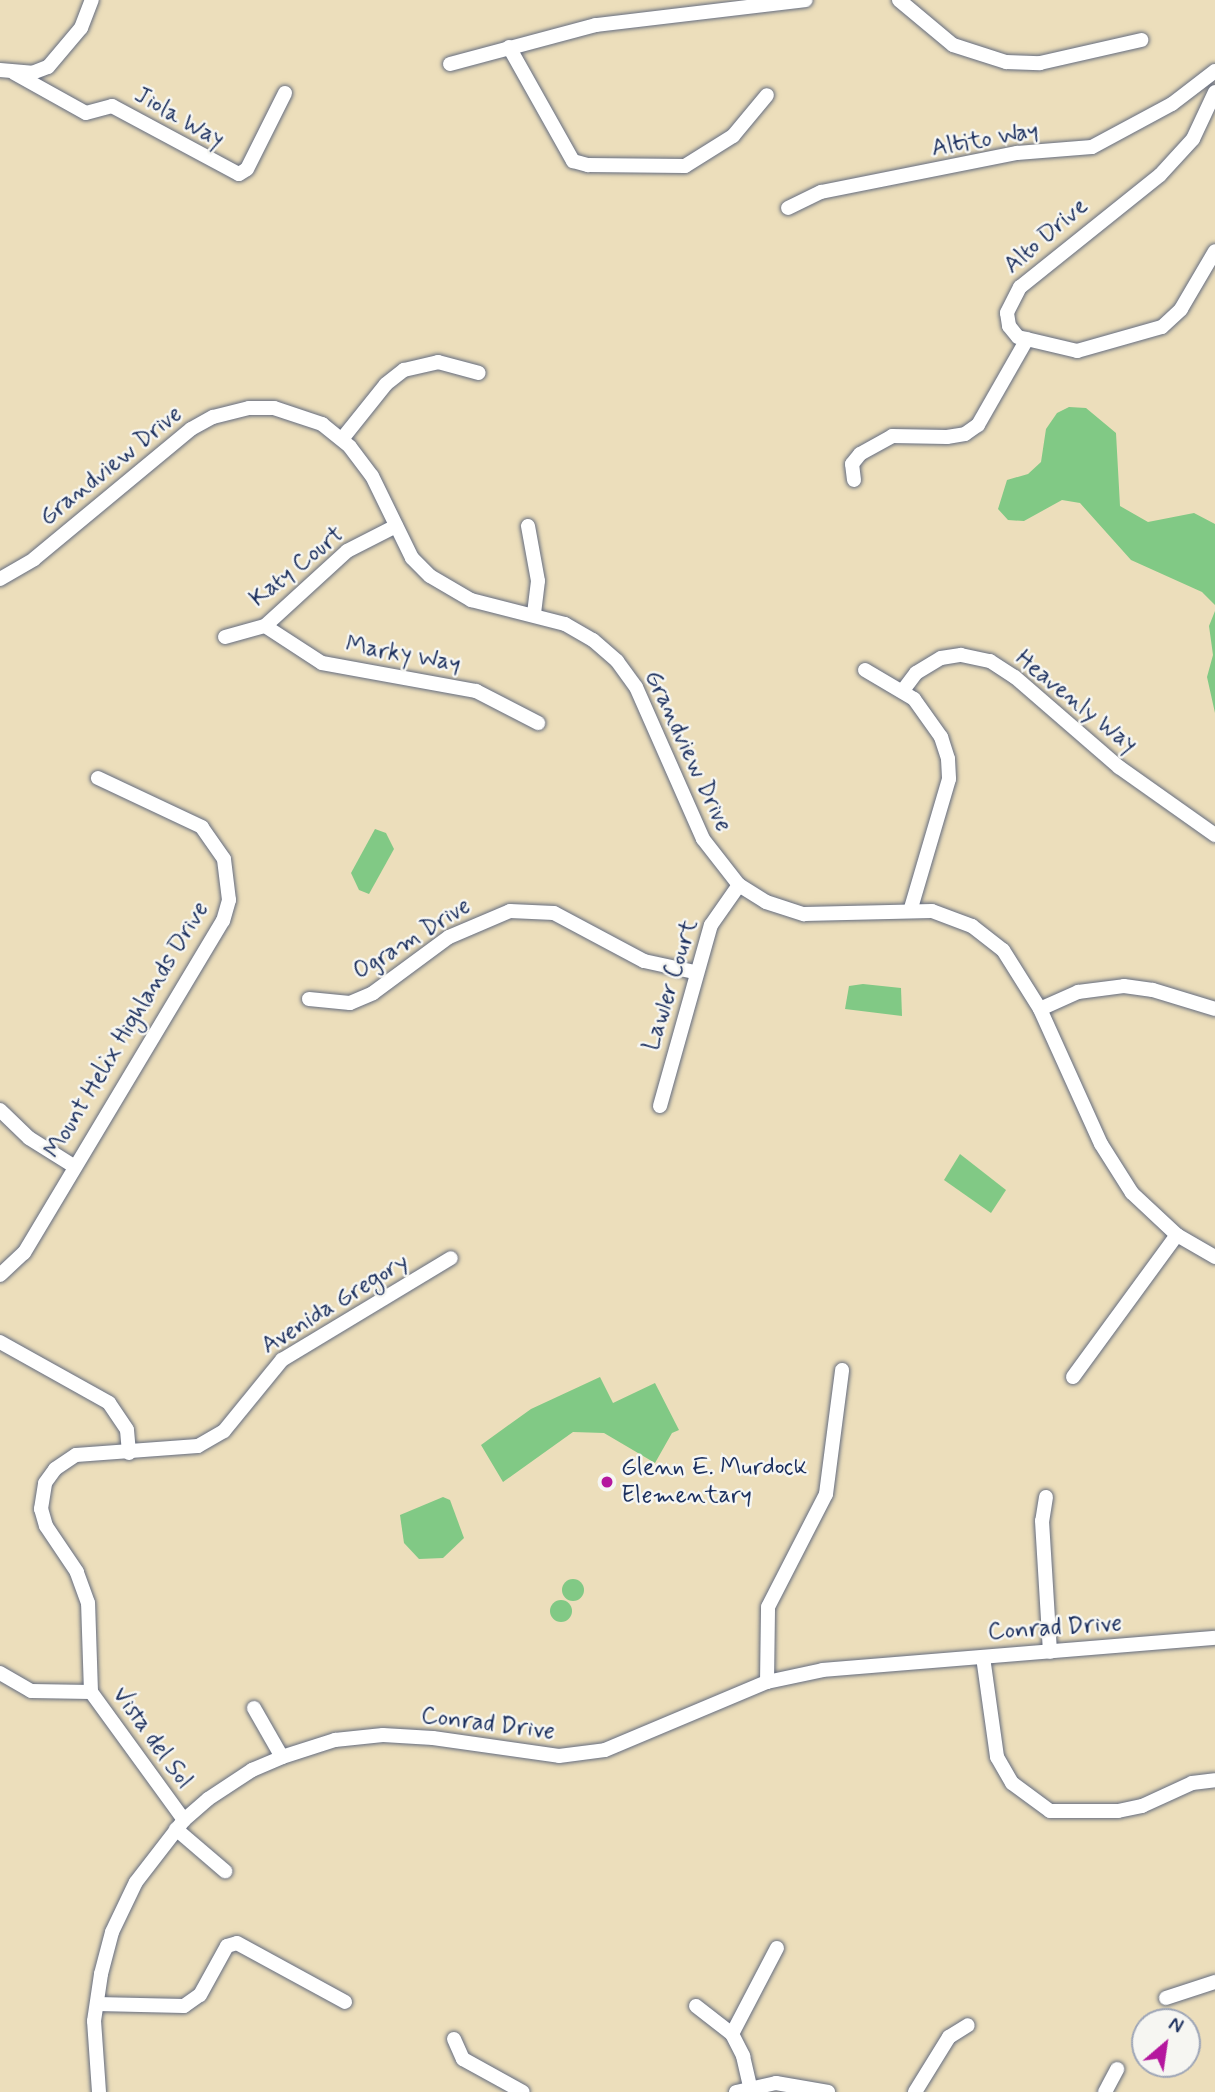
<!DOCTYPE html>
<style>
body{margin:0}
#map{position:relative;width:1215px;height:2092px;overflow:hidden;background:#ecdebb;font-family:Mynerve,sans-serif}
div>[style]{position:absolute}
.green>*{inset:0;background:#81c985}
.round{border-radius:50%}
.roads{filter:drop-shadow(0 0 2px #646c7f) drop-shadow(0 0 2px #646c7f)}
.minor>*{height:14px;margin:-7px;padding:0 7px;transform-origin:7px;border-radius:7px;background:#fff}
.dots>*{width:19px;height:19px;translate:-50% -50%;box-sizing:border-box;border:4px solid #f6f6f2;border-radius:50%}
span{translate:-50% -50%;white-space:nowrap;text-align:center;line-height:1.15;-webkit-text-stroke:5px #f6f6f2;paint-order:stroke}
.street-label{font-size:24px;color:#1b2f5e}
.poi-label{font-size:24px;color:#1b2f5e}
.left{translate:0 -50%;text-align:left}
.north{position:absolute;left:1131px;top:2008px;width:70px;height:70px;box-sizing:border-box;background:#f6f6f2;border:2px solid #9ea6b7;border-radius:50%;rotate:29deg;font-size:19px;font-weight:700;line-height:28px;text-align:center;color:#1b2f5e}
.north::after{content:'';display:block;margin:auto;width:24px;height:32px;background:#b5179e;clip-path:polygon(50% 0,100% 100%,50% 72%,0 100%)}
</style>
<div id="map">
<div class="green">
<div style="clip-path:polygon(1069px 407px,1086px 408px,1116px 433px,1120px 506px,1148px 522px,1194px 513px,1215px 524px,1215px 605px,1202px 592px,1131px 560px,1080px 503px,1062px 500px,1024px 521px,1008px 520px,998px 509px,1007px 480px,1028px 474px,1041px 462px,1046px 429px,1057px 413px)"></div>
<div style="clip-path:polygon(1215px 611px,1215px 713px,1207px 677px,1213px 655px,1209px 626px)"></div>
<div style="clip-path:polygon(375px 829px,386px 833px,394px 849px,369px 894px,359px 890px,351px 873px)"></div>
<div style="clip-path:polygon(863px 984px,901px 988px,902px 1016px,845px 1009px,849px 986px)"></div>
<div style="clip-path:polygon(960px 1154px,1006px 1190px,991px 1213px,944px 1180px)"></div>
<div style="clip-path:polygon(600px 1377px,613px 1403px,655px 1383px,679px 1430px,672px 1433px,655px 1463px,604px 1433px,573px 1432px,503px 1482px,481px 1445px,531px 1409px)"></div>
<div style="clip-path:polygon(443px 1497px,450px 1500px,464px 1538px,443px 1558px,419px 1559px,404px 1543px,400px 1515px)"></div>
<div class="round" style="left:562px;top:1579px;width:22px;height:22px"></div>
<div class="round" style="left:550px;top:1600px;width:22px;height:22px"></div>
</div>
<div class="roads">
<div class="minor">
<div style="left:899px;top:0;width:70px;rotate:39.8deg"></div>
<div style="left:953px;top:45px;width:56px;rotate:17.8deg"></div>
<div style="left:1006px;top:62px;width:34px;rotate:2deg"></div>
<div style="left:1040px;top:63px;width:104px;rotate:-12.8deg"></div>
<div style="left:509px;top:47px;width:131px;rotate:60.7deg"></div>
<div style="left:573px;top:161px;width:16px;rotate:15deg"></div>
<div style="left:588px;top:165px;width:97px;rotate:0.6deg"></div>
<div style="left:685px;top:166px;width:57px;rotate:-32deg"></div>
<div style="left:733px;top:136px;width:53px;rotate:-50.3deg"></div>
<div style="left:450px;top:64px;width:151px;rotate:-15deg"></div>
<div style="left:596px;top:25px;width:211px;rotate:-6.8deg"></div>
<div style="left:0;top:70px;width:32px;rotate:5deg"></div>
<div style="left:32px;top:73px;width:17px;rotate:-21deg"></div>
<div style="left:48px;top:67px;width:51px;rotate:-49.8deg"></div>
<div style="left:81px;top:28px;width:30px;rotate:-69deg"></div>
<div style="left:14px;top:73px;width:82px;rotate:29.1deg"></div>
<div style="left:86px;top:113px;width:27px;rotate:-15deg"></div>
<div style="left:112px;top:106px;width:144px;rotate:28.2deg"></div>
<div style="left:239px;top:174px;width:9px;rotate:-32deg"></div>
<div style="left:247px;top:169px;width:85px;rotate:-63.4deg"></div>
<div style="left:1215px;top:92px;width:52px;rotate:115.1deg"></div>
<div style="left:1193px;top:139px;width:49px;rotate:132.5deg"></div>
<div style="left:1160px;top:175px;width:179px;rotate:141.3deg"></div>
<div style="left:1020px;top:287px;width:29px;rotate:117deg"></div>
<div style="left:1007px;top:313px;width:13px;rotate:81deg"></div>
<div style="left:1009px;top:326px;width:14px;rotate:51deg"></div>
<div style="left:1018px;top:337px;width:61px;rotate:13.3deg"></div>
<div style="left:1077px;top:351px;width:88px;rotate:-15.8deg"></div>
<div style="left:1162px;top:327px;width:26px;rotate:-43deg"></div>
<div style="left:1181px;top:309px;width:67px;rotate:-59.6deg"></div>
<div style="left:788px;top:208px;width:37px;rotate:-26deg"></div>
<div style="left:821px;top:192px;width:200px;rotate:-11.3deg"></div>
<div style="left:1017px;top:153px;width:75px;rotate:-4.6deg"></div>
<div style="left:1092px;top:147px;width:91px;rotate:-28.3deg"></div>
<div style="left:1172px;top:104px;width:54px;rotate:-37.5deg"></div>
<div style="left:342px;top:439px;width:70px;rotate:-51.3deg"></div>
<div style="left:386px;top:384px;width:23px;rotate:-38deg"></div>
<div style="left:404px;top:370px;width:35px;rotate:-13deg"></div>
<div style="left:438px;top:362px;width:42px;rotate:15deg"></div>
<div style="left:854px;top:480px;width:16px;rotate:-97deg"></div>
<div style="left:852px;top:464px;width:13px;rotate:-51deg"></div>
<div style="left:860px;top:454px;width:37px;rotate:-29deg"></div>
<div style="left:892px;top:436px;width:55px;rotate:1deg"></div>
<div style="left:947px;top:437px;width:18px;rotate:-9deg"></div>
<div style="left:965px;top:434px;width:16px;rotate:-35deg"></div>
<div style="left:978px;top:425px;width:99px;rotate:-60.3deg"></div>
<div style="left:528px;top:526px;width:56px;rotate:79.7deg"></div>
<div style="left:538px;top:581px;width:33px;rotate:97deg"></div>
<div style="left:0;top:579px;width:39px;rotate:-30deg"></div>
<div style="left:34px;top:559px;width:204px;rotate:-39.6deg"></div>
<div style="left:191px;top:429px;width:25px;rotate:-29deg"></div>
<div style="left:213px;top:417px;width:37px;rotate:-14deg"></div>
<div style="left:249px;top:408px;width:25px"></div>
<div style="left:274px;top:408px;width:51px;rotate:18.4deg"></div>
<div style="left:322px;top:424px;width:36px;rotate:39deg"></div>
<div style="left:350px;top:447px;width:36px;rotate:53deg"></div>
<div style="left:372px;top:476px;width:91px;rotate:64deg"></div>
<div style="left:412px;top:558px;width:25px;rotate:45deg"></div>
<div style="left:430px;top:576px;width:48px;rotate:30.3deg"></div>
<div style="left:471px;top:600px;width:97px;rotate:14.3deg"></div>
<div style="left:565px;top:624px;width:32px;rotate:30deg"></div>
<div style="left:593px;top:640px;width:32px;rotate:41deg"></div>
<div style="left:617px;top:661px;width:32px;rotate:54deg"></div>
<div style="left:636px;top:687px;width:166px;rotate:66.2deg"></div>
<div style="left:703px;top:839px;width:58px;rotate:52deg"></div>
<div style="left:739px;top:885px;width:32px;rotate:32deg"></div>
<div style="left:766px;top:902px;width:40px;rotate:18deg"></div>
<div style="left:804px;top:914px;width:128px;rotate:-1.3deg"></div>
<div style="left:932px;top:911px;width:43px;rotate:20.6deg"></div>
<div style="left:972px;top:926px;width:39px;rotate:38deg"></div>
<div style="left:1003px;top:950px;width:70px;rotate:57.9deg"></div>
<div style="left:1040px;top:1009px;width:148px;rotate:65.7deg"></div>
<div style="left:1101px;top:1144px;width:58px;rotate:57.7deg"></div>
<div style="left:1132px;top:1193px;width:62px;rotate:43deg"></div>
<div style="left:1177px;top:1235px;width:44px;rotate:30.1deg"></div>
<div style="left:265px;top:626px;width:68px;rotate:33deg"></div>
<div style="left:322px;top:663px;width:157px;rotate:10.3deg"></div>
<div style="left:476px;top:691px;width:70px;rotate:27.3deg"></div>
<div style="left:225px;top:637px;width:41px;rotate:-15.4deg"></div>
<div style="left:265px;top:626px;width:111px;rotate:-42.4deg"></div>
<div style="left:347px;top:551px;width:55px;rotate:-27deg"></div>
<div style="left:865px;top:670px;width:57px;rotate:30.6deg"></div>
<div style="left:914px;top:699px;width:47px;rotate:54.6deg"></div>
<div style="left:941px;top:737px;width:23px;rotate:72deg"></div>
<div style="left:948px;top:759px;width:20px;rotate:87deg"></div>
<div style="left:949px;top:779px;width:134px;rotate:106.4deg"></div>
<div style="left:904px;top:689px;width:20px;rotate:-53deg"></div>
<div style="left:916px;top:673px;width:29px;rotate:-31deg"></div>
<div style="left:941px;top:658px;width:20px;rotate:-9deg"></div>
<div style="left:961px;top:655px;width:30px;rotate:12deg"></div>
<div style="left:990px;top:661px;width:30px;rotate:33deg"></div>
<div style="left:1015px;top:677px;width:138px;rotate:40.9deg"></div>
<div style="left:1119px;top:767px;width:118px;rotate:35.3deg"></div>
<div style="left:309px;top:999px;width:41px;rotate:5.6deg"></div>
<div style="left:350px;top:1003px;width:25px;rotate:-23deg"></div>
<div style="left:373px;top:993px;width:94px;rotate:-36.4deg"></div>
<div style="left:449px;top:937px;width:66px;rotate:-23.1deg"></div>
<div style="left:510px;top:911px;width:44px;rotate:2.6deg"></div>
<div style="left:554px;top:913px;width:102px;rotate:28.1deg"></div>
<div style="left:644px;top:961px;width:51px;rotate:12.4deg"></div>
<div style="left:1040px;top:1009px;width:42px;rotate:-24.1deg"></div>
<div style="left:1078px;top:992px;width:46px;rotate:-7.4deg"></div>
<div style="left:1124px;top:986px;width:29px;rotate:8deg"></div>
<div style="left:1153px;top:990px;width:65px;rotate:17deg"></div>
<div style="left:660px;top:1106px;width:188px;rotate:-74.3deg"></div>
<div style="left:711px;top:925px;width:49px;rotate:-55deg"></div>
<div style="left:0;top:1110px;width:40px;rotate:44deg"></div>
<div style="left:29px;top:1138px;width:51px;rotate:32.1deg"></div>
<div style="left:0;top:1275px;width:33px;rotate:-43deg"></div>
<div style="left:24px;top:1253px;width:387px;rotate:-59.1deg"></div>
<div style="left:223px;top:921px;width:22px;rotate:-74deg"></div>
<div style="left:229px;top:900px;width:41px;rotate:-97deg"></div>
<div style="left:224px;top:859px;width:39px;rotate:-125deg"></div>
<div style="left:202px;top:827px;width:115px;rotate:-154.8deg"></div>
<div style="left:0;top:1342px;width:125px;rotate:29.2deg"></div>
<div style="left:109px;top:1403px;width:32px;rotate:56deg"></div>
<div style="left:127px;top:1430px;width:23px;rotate:85deg"></div>
<div style="left:1073px;top:1377px;width:176px;rotate:-53.8deg"></div>
<div style="left:1046px;top:1497px;width:24px;rotate:99deg"></div>
<div style="left:1042px;top:1521px;width:131px;rotate:86.5deg"></div>
<div style="left:983px;top:1657px;width:101px;rotate:82deg"></div>
<div style="left:997px;top:1757px;width:30px;rotate:60deg"></div>
<div style="left:1012px;top:1783px;width:47px;rotate:36.4deg"></div>
<div style="left:1050px;top:1811px;width:68px"></div>
<div style="left:1118px;top:1811px;width:25px;rotate:-12deg"></div>
<div style="left:1142px;top:1806px;width:55px;rotate:-24.7deg"></div>
<div style="left:1192px;top:1783px;width:23px;rotate:-7deg"></div>
<div style="left:0;top:1673px;width:36px;rotate:30deg"></div>
<div style="left:31px;top:1691px;width:60px;rotate:1deg"></div>
<div style="left:767px;top:1682px;width:75px;rotate:-89.2deg"></div>
<div style="left:768px;top:1607px;width:127px;rotate:-62.8deg"></div>
<div style="left:826px;top:1494px;width:125px;rotate:-82.6deg"></div>
<div style="left:254px;top:1708px;width:56px;rotate:60.3deg"></div>
<div style="left:184px;top:1820px;width:158px;rotate:-126deg"></div>
<div style="left:91px;top:1692px;width:89px;rotate:-91.9deg"></div>
<div style="left:88px;top:1603px;width:33px;rotate:-110deg"></div>
<div style="left:77px;top:1572px;width:55px;rotate:-124deg"></div>
<div style="left:46px;top:1526px;width:18px;rotate:-106deg"></div>
<div style="left:41px;top:1509px;width:26px;rotate:-81deg"></div>
<div style="left:45px;top:1483px;width:17px;rotate:-54deg"></div>
<div style="left:55px;top:1469px;width:25px;rotate:-34deg"></div>
<div style="left:76px;top:1455px;width:122px;rotate:-4.2deg"></div>
<div style="left:198px;top:1446px;width:30px;rotate:-30deg"></div>
<div style="left:224px;top:1431px;width:92px;rotate:-50.8deg"></div>
<div style="left:282px;top:1360px;width:197px;rotate:-31.1deg"></div>
<div style="left:176px;top:1829px;width:65px;rotate:40.6deg"></div>
<div style="left:1166px;top:1998px;width:52px;rotate:-18.1deg"></div>
<div style="left:97px;top:2004px;width:87px;rotate:1.3deg"></div>
<div style="left:184px;top:2006px;width:19px;rotate:-35deg"></div>
<div style="left:200px;top:1995px;width:56px;rotate:-61.1deg"></div>
<div style="left:227px;top:1946px;width:10px;rotate:-17deg"></div>
<div style="left:237px;top:1943px;width:123px;rotate:28.6deg"></div>
<div style="left:696px;top:2006px;width:46px;rotate:37.9deg"></div>
<div style="left:732px;top:2034px;width:25px;rotate:63deg"></div>
<div style="left:743px;top:2056px;width:32px;rotate:77deg"></div>
<div style="left:732px;top:2034px;width:97px;rotate:-62.4deg"></div>
<div style="left:454px;top:2039px;width:22px;rotate:66deg"></div>
<div style="left:463px;top:2059px;width:68px;rotate:28.8deg"></div>
<div style="left:99px;top:2092px;width:71px;rotate:-94deg"></div>
<div style="left:94px;top:2021px;width:48px;rotate:-81.5deg"></div>
<div style="left:101px;top:1974px;width:43px;rotate:-75.3deg"></div>
<div style="left:112px;top:1932px;width:55px;rotate:-64.4deg"></div>
<div style="left:136px;top:1882px;width:78px;rotate:-52.3deg"></div>
<div style="left:184px;top:1820px;width:32px;rotate:-41deg"></div>
<div style="left:208px;top:1799px;width:53px;rotate:-33.4deg"></div>
<div style="left:252px;top:1770px;width:33px;rotate:-23deg"></div>
<div style="left:282px;top:1757px;width:56px;rotate:-17.8deg"></div>
<div style="left:335px;top:1740px;width:48px;rotate:-5.9deg"></div>
<div style="left:383px;top:1735px;width:50px;rotate:3.4deg"></div>
<div style="left:433px;top:1738px;width:127px;rotate:8.1deg"></div>
<div style="left:559px;top:1756px;width:46px;rotate:-7.4deg"></div>
<div style="left:605px;top:1750px;width:176px;rotate:-22.8deg"></div>
<div style="left:767px;top:1682px;width:57px;rotate:-12.1deg"></div>
<div style="left:823px;top:1670px;width:393px;rotate:-4.7deg"></div>
<div style="left:736px;top:2092px;width:41px;rotate:-12.7deg"></div>
<div style="left:776px;top:2083px;width:53px;rotate:9.8deg"></div>
<div style="left:915px;top:2092px;width:65px;rotate:-58.3deg"></div>
<div style="left:949px;top:2037px;width:22px;rotate:-32deg"></div>
<div style="left:1105px;top:2092px;width:26px;rotate:-62deg"></div>
</div>
</div>
<div class="dots">
<div style="left:607px;top:1482px;background:#b5179e"></div>
</div>
<div class="street-label">
<span style="left:179px;top:118px;rotate:30deg">Jiola Way</span>
<span style="left:985px;top:140px;rotate:-10deg">Altito Way</span>
<span style="left:1046px;top:236px;rotate:-41deg">Alto Drive</span>
<span style="left:111px;top:466px;rotate:-39deg">Grandview Drive</span>
<span style="left:297px;top:567px;rotate:-39deg">Katy Court</span>
<span style="left:403px;top:655px;rotate:10deg">Marky Way</span>
<span style="left:1076px;top:702px;rotate:39deg">Heavenly Way</span>
<span style="left:688px;top:751px;rotate:65deg">Grandview Drive</span>
<span style="left:412px;top:939px;rotate:-32deg">Ogram Drive</span>
<span style="left:671px;top:985px;rotate:-73deg">Lawler Court</span>
<span style="left:127px;top:1030px;rotate:-59deg">Mount Helix Highlands Drive</span>
<span style="left:335px;top:1304px;rotate:-32deg">Avenida Gregory</span>
<span style="left:1055px;top:1628px;rotate:-4deg">Conrad Drive</span>
<span style="left:488px;top:1724px;rotate:7deg">Conrad Drive</span>
<span style="left:152px;top:1738px;rotate:54deg">Vista del Sol</span>
</div>
<div class="poi-label">
<span class="left" style="left:621px;top:1482px">Glenn E. Murdock<br>Elementary</span>
</div>
<div class="north">N</div>
</div>
